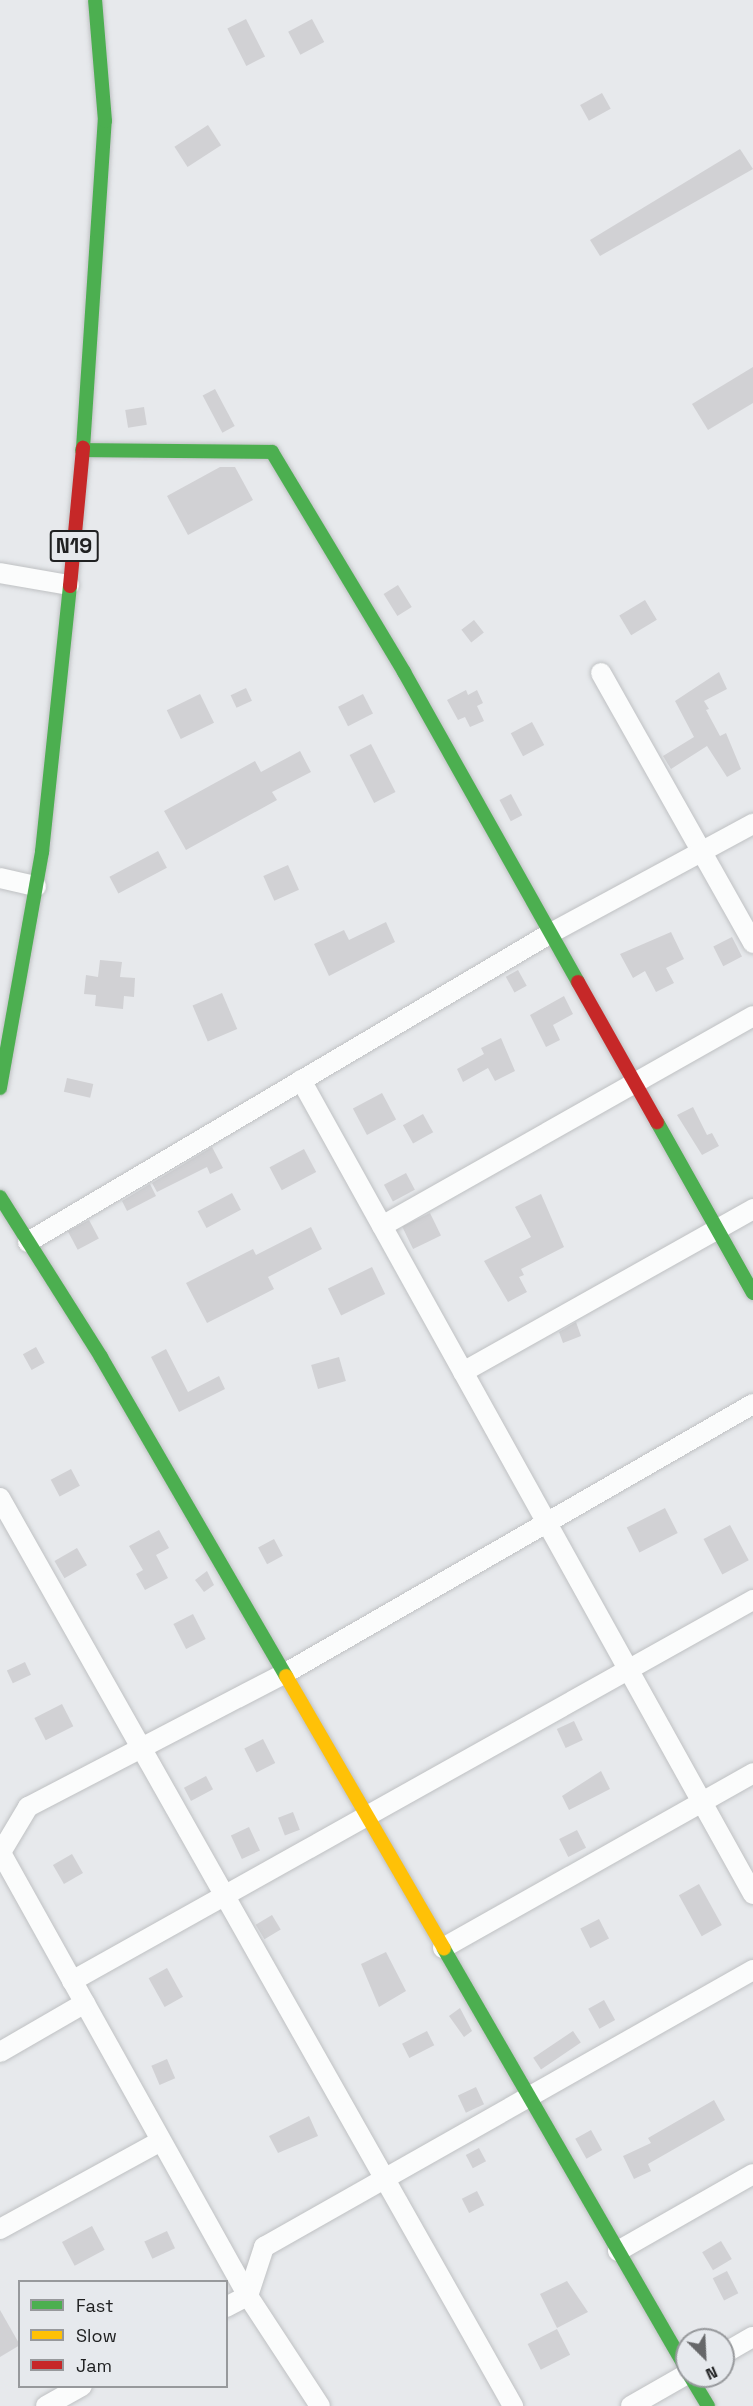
<!DOCTYPE html>
<style>
body{margin:0}
#map{position:relative;width:753px;height:2406px;overflow:hidden;background:#e7e9ec;font-family:"Space Grotesk",sans-serif}
div>[style]{position:absolute}
.building>*{inset:0;background:#d1d1d4;transform-origin:0 0}
.roads{filter:drop-shadow(0 0 2px #bfc1c3) drop-shadow(0 0 2px #bfc1c3)}
.street>*{height:20px;margin:-10px;padding:0 10px;transform-origin:10px;border-radius:10px;background:#fbfcfc}
.fast>*{height:14px;margin:-7px;padding:0 7px;transform-origin:7px;border-radius:7px;background:#4caf50}
.slow>*{height:14px;margin:-7px;padding:0 7px;transform-origin:7px;border-radius:7px;background:#ffc107}
.jam>*{height:14px;margin:-7px;padding:0 7px;transform-origin:7px;border-radius:7px;background:#c62828}
span{translate:-50% -50%;white-space:nowrap;text-align:center;line-height:1.15;-webkit-text-stroke:4.5px #e6e9ed;paint-order:stroke}
.shield-label span{padding:2px 4px;background:#e6e9ed;border:2px solid;border-radius:4px;-webkit-text-stroke-width:0}
.shield-label{font-size:21px;color:#202122;font-weight:700}
.legend{position:absolute;left:18px;top:2280px;width:210px;height:108px;box-sizing:border-box;background:#e6e9ed;border:2px solid #97999c;margin:0;padding:8px 10px;list-style:none;font-size:18px;color:#202122}
.legend li{display:flex;align-items:center;gap:12px;height:30px}
.legend b{width:30px;border:2px solid #97999c}
.north{position:absolute;left:675px;top:2328px;width:60px;height:60px;box-sizing:border-box;background:#e6e9ed;border:2px solid #97999c;border-radius:50%;rotate:156deg;font-size:16px;font-weight:700;line-height:24px;text-align:center;color:#202122}
.north::after{content:'';display:block;margin:auto;width:21px;height:27px;background:#666769;clip-path:polygon(50% 0,100% 100%,50% 72%,0 100%)}
</style>
<div id="map">
<div class="building">
<div style="left:246px;top:19px;width:42px;height:21px;rotate:63deg"></div>
<div style="left:312px;top:19px;width:26px;height:27px;rotate:62deg"></div>
<div style="left:602px;top:93px;width:18px;height:25px;rotate:61deg"></div>
<div style="left:208px;top:125px;width:24px;height:40px;rotate:57deg"></div>
<div style="clip-path:polygon(740px 149px,753px 169px,600px 256px,590px 240px)"></div>
<div style="clip-path:polygon(753px 367px,753px 403px,708px 430px,692px 404px)"></div>
<div style="left:215px;top:389px;width:42px;height:14px;rotate:62deg"></div>
<div style="left:144px;top:407px;width:18px;height:19px;rotate:81deg"></div>
<div style="clip-path:polygon(220px 467px,235px 467px,253px 500px,188px 535px,167px 496px)"></div>
<div style="left:398px;top:585px;width:26px;height:17px;rotate:58deg"></div>
<div style="left:645px;top:600px;width:23px;height:30px;rotate:59deg"></div>
<div style="left:474px;top:620px;width:16px;height:16px;rotate:52deg"></div>
<div style="clip-path:polygon(719px 672px,727px 689px,704px 701px,709px 709px,706px 710px,720px 736px,726px 733px,741px 769px,727px 777px,707px 746px,671px 769px,663px 756px,694px 737px,675px 701px)"></div>
<div style="left:246px;top:688px;width:14px;height:17px;rotate:65deg"></div>
<div style="clip-path:polygon(466px 690px,468px 695px,477px 690px,483px 703px,477px 706px,484px 721px,470px 727px,465px 717px,458px 720px,447px 700px)"></div>
<div style="left:200px;top:694px;width:32px;height:37px;rotate:64deg"></div>
<div style="left:363px;top:694px;width:22px;height:28px;rotate:63deg"></div>
<div style="left:532px;top:722px;width:26px;height:24px;rotate:62deg"></div>
<div style="left:371px;top:744px;width:54px;height:24px;rotate:63deg"></div>
<div style="clip-path:polygon(300px 751px,311px 772px,272px 792px,277px 800px,186px 850px,164px 811px,255px 761px,261px 772px)"></div>
<div style="left:511px;top:794px;width:24px;height:13px;rotate:62deg"></div>
<div style="left:158px;top:851px;width:19px;height:55px;rotate:62deg"></div>
<div style="left:288px;top:865px;width:27px;height:27px;rotate:66deg"></div>
<div style="clip-path:polygon(386px 922px,395px 942px,329px 976px,314px 944px,344px 930px,349px 940px)"></div>
<div style="clip-path:polygon(671px 932px,684px 959px,666px 968px,674px 983px,656px 992px,645px 971px,633px 978px,620px 954px)"></div>
<div style="left:732px;top:937px;width:22px;height:21px;rotate:63deg"></div>
<div style="clip-path:polygon(100px 960px,122px 962px,120px 977px,135px 978px,134px 997px,124px 996px,123px 1009px,95px 1006px,96px 995px,84px 994px,86px 975px,98px 977px)"></div>
<div style="left:518px;top:970px;width:18px;height:14px;rotate:61deg"></div>
<div style="left:222px;top:993px;width:39px;height:32px;rotate:67deg"></div>
<div style="clip-path:polygon(564px 996px,573px 1014px,553px 1025px,560px 1040px,546px 1047px,530px 1015px)"></div>
<div style="clip-path:polygon(501px 1038px,515px 1071px,495px 1081px,488px 1068px,463px 1082px,457px 1069px,484px 1054px,481px 1048px)"></div>
<div style="left:67px;top:1078px;width:27px;height:14px;rotate:13deg"></div>
<div style="left:382px;top:1093px;width:30px;height:33px;rotate:62deg"></div>
<div style="clip-path:polygon(693px 1107px,707px 1135px,712px 1133px,719px 1146px,702px 1155px,677px 1115px)"></div>
<div style="left:423px;top:1114px;width:21px;height:23px;rotate:61deg"></div>
<div style="clip-path:polygon(212px 1147px,223px 1168px,210px 1174px,207px 1167px,157px 1192px,152px 1183px)"></div>
<div style="left:304px;top:1149px;width:26px;height:39px;rotate:62deg"></div>
<div style="left:406px;top:1173px;width:19px;height:25px;rotate:62deg"></div>
<div style="clip-path:polygon(150px 1184px,156px 1196px,127px 1211px,122px 1201px)"></div>
<div style="left:232px;top:1193px;width:19px;height:39px;rotate:62deg"></div>
<div style="clip-path:polygon(541px 1194px,564px 1247px,521px 1269px,524px 1275px,519px 1277px,527px 1292px,508px 1302px,484px 1261px,531px 1237px,515px 1207px)"></div>
<div style="left:430px;top:1213px;width:25px;height:31px;rotate:64deg"></div>
<div style="left:89px;top:1220px;width:21px;height:24px;rotate:62deg"></div>
<div style="clip-path:polygon(311px 1227px,322px 1249px,268px 1277px,274px 1289px,207px 1323px,186px 1283px,253px 1249px,256px 1255px)"></div>
<div style="left:372px;top:1267px;width:30px;height:49px;rotate:64deg"></div>
<div style="clip-path:polygon(576px 1322px,581px 1336px,563px 1343px,559px 1332px)"></div>
<div style="left:36px;top:1347px;width:18px;height:15px;rotate:61deg"></div>
<div style="clip-path:polygon(166px 1349px,188px 1392px,219px 1376px,225px 1389px,179px 1412px,151px 1357px)"></div>
<div style="left:339px;top:1357px;width:25px;height:29px;rotate:74deg"></div>
<div style="left:71px;top:1469px;width:19px;height:23px;rotate:62deg"></div>
<div style="left:665px;top:1508px;width:28px;height:43px;rotate:63deg"></div>
<div style="left:730px;top:1525px;width:40px;height:30px;rotate:62deg"></div>
<div style="clip-path:polygon(159px 1530px,169px 1548px,156px 1555px,168px 1578px,145px 1590px,136px 1574px,143px 1570px,129px 1546px)"></div>
<div style="left:274px;top:1539px;width:19px;height:18px;rotate:62deg"></div>
<div style="left:77px;top:1548px;width:20px;height:26px;rotate:60deg"></div>
<div style="clip-path:polygon(207px 1571px,214px 1585px,204px 1592px,195px 1580px)"></div>
<div style="left:193px;top:1614px;width:28px;height:22px;rotate:63deg"></div>
<div style="left:25px;top:1662px;width:14px;height:20px;rotate:65deg"></div>
<div style="left:62px;top:1704px;width:25px;height:31px;rotate:63deg"></div>
<div style="left:574px;top:1721px;width:21px;height:19px;rotate:65deg"></div>
<div style="left:263px;top:1739px;width:27px;height:21px;rotate:63deg"></div>
<div style="clip-path:polygon(601px 1771px,610px 1789px,569px 1810px,562px 1796px)"></div>
<div style="left:206px;top:1776px;width:15px;height:25px;rotate:62deg"></div>
<div style="left:293px;top:1812px;width:19px;height:16px;rotate:69deg"></div>
<div style="left:249px;top:1827px;width:26px;height:20px;rotate:65deg"></div>
<div style="left:577px;top:1830px;width:20px;height:20px;rotate:63deg"></div>
<div style="left:72px;top:1854px;width:22px;height:22px;rotate:60deg"></div>
<div style="left:699px;top:1884px;width:47px;height:23px;rotate:61deg"></div>
<div style="left:272px;top:1915px;width:17px;height:19px;rotate:59deg"></div>
<div style="left:599px;top:1919px;width:22px;height:21px;rotate:63deg"></div>
<div style="clip-path:polygon(386px 1952px,406px 1991px,379px 2007px,361px 1964px)"></div>
<div style="left:167px;top:1968px;width:33px;height:21px;rotate:61deg"></div>
<div style="left:604px;top:2000px;width:23px;height:18px;rotate:61deg"></div>
<div style="clip-path:polygon(460px 2008px,472px 2031px,464px 2037px,449px 2016px)"></div>
<div style="left:427px;top:2031px;width:16px;height:28px;rotate:63deg"></div>
<div style="left:573px;top:2031px;width:14px;height:48px;rotate:56deg"></div>
<div style="left:167px;top:2059px;width:21px;height:17px;rotate:67deg"></div>
<div style="left:476px;top:2087px;width:19px;height:20px;rotate:65deg"></div>
<div style="clip-path:polygon(714px 2100px,725px 2120px,648px 2164px,651px 2171px,634px 2179px,623px 2156px,651px 2143px,648px 2138px)"></div>
<div style="clip-path:polygon(309px 2116px,318px 2136px,278px 2153px,269px 2136px)"></div>
<div style="left:591px;top:2130px;width:23px;height:18px;rotate:61deg"></div>
<div style="left:479px;top:2148px;width:15px;height:15px;rotate:62deg"></div>
<div style="left:477px;top:2191px;width:16px;height:17px;rotate:63deg"></div>
<div style="left:92px;top:2226px;width:27px;height:34px;rotate:62deg"></div>
<div style="left:167px;top:2231px;width:19px;height:25px;rotate:65deg"></div>
<div style="left:721px;top:2241px;width:21px;height:22px;rotate:59deg"></div>
<div style="left:727px;top:2271px;width:25px;height:16px;rotate:63deg"></div>
<div style="clip-path:polygon(567px 2281px,588px 2312px,557px 2328px,540px 2294px)"></div>
<div style="clip-path:polygon(0 2310px,20px 2345px,0 2357px)"></div>
<div style="left:557px;top:2329px;width:29px;height:33px;rotate:63deg"></div>
</div>
<div class="roads">
<div class="street">
<div style="left:0;top:573px;width:70px;rotate:9.9deg"></div>
<div style="left:601px;top:673px;width:310px;rotate:60.6deg"></div>
<div style="left:0;top:878px;width:37px;rotate:13deg"></div>
<div style="left:301px;top:1080px;width:931px;rotate:60.96deg"></div>
<div style="left:382px;top:1226px;width:426px;rotate:-29.5deg"></div>
<div style="left:28px;top:1242px;width:607px;rotate:-30.58deg"></div>
<div style="left:551px;top:933px;width:230px;rotate:-28.4deg"></div>
<div style="left:463px;top:1372px;width:333px;rotate:-29.3deg"></div>
<div style="left:0;top:1498px;width:1043px;rotate:60.53deg"></div>
<div style="left:0;top:1851px;width:509px;rotate:60.87deg"></div>
<div style="left:248px;top:2296px;width:131px;rotate:56.8deg"></div>
<div style="left:0;top:1854px;width:55px;rotate:-59.2deg"></div>
<div style="left:28px;top:1807px;width:288px;rotate:-27.5deg"></div>
<div style="left:284px;top:1674px;width:541px;rotate:-29.93deg"></div>
<div style="left:443px;top:1948px;width:356px;rotate:-29.4deg"></div>
<div style="left:72px;top:1981px;width:780px;rotate:-29.23deg"></div>
<div style="left:0;top:2052px;width:98px;rotate:-30deg"></div>
<div style="left:0;top:2229px;width:183px;rotate:-28.7deg"></div>
<div style="left:618px;top:2251px;width:155px;rotate:-29.7deg"></div>
<div style="left:226px;top:2307px;width:25px;rotate:-27deg"></div>
<div style="left:248px;top:2296px;width:52px;rotate:-71.9deg"></div>
<div style="left:264px;top:2247px;width:562px;rotate:-29.53deg"></div>
<div style="left:723px;top:2354px;width:34px;rotate:-30deg"></div>
<div style="left:46px;top:2406px;width:41px;rotate:-29.1deg"></div>
<div style="left:631px;top:2406px;width:64px;rotate:-29.7deg"></div>
</div>
<div class="fast">
<div style="left:83px;top:448px;width:328px;rotate:-86.2deg"></div>
<div style="left:105px;top:121px;width:121px;rotate:-94.7deg"></div>
<div style="left:82px;top:450px;width:190px;rotate:0.6deg"></div>
<div style="left:272px;top:452px;width:257px;rotate:59deg"></div>
<div style="left:404px;top:672px;width:355px;rotate:60.7deg"></div>
<div style="left:0;top:1088px;width:240px;rotate:-79.9deg"></div>
<div style="left:42px;top:852px;width:267px;rotate:-84deg"></div>
<div style="left:657px;top:1122px;width:196px;rotate:60.7deg"></div>
<div style="left:0;top:1197px;width:189px;rotate:57.7deg"></div>
<div style="left:101px;top:1357px;width:369px;rotate:59.9deg"></div>
<div style="left:444px;top:1949px;width:486px;rotate:60deg"></div>
<div style="left:690px;top:2376px;width:35px;rotate:59deg"></div>
</div>
<div class="slow">
<div style="left:286px;top:1676px;width:315px;rotate:59.9deg"></div>
</div>
<div class="jam">
<div style="left:70px;top:586px;width:139px;rotate:-84.6deg"></div>
<div style="left:578px;top:982px;width:161px;rotate:60.6deg"></div>
</div>
</div>
<div class="shield-label">
<span style="left:74px;top:546px">N19</span>
</div>
<ul class="legend">
<li><b style="height:8px;background:#4caf50"></b>Fast</li>
<li><b style="height:8px;background:#ffc107"></b>Slow</li>
<li><b style="height:8px;background:#c62828"></b>Jam</li>
</ul>
<div class="north">N</div>
</div>
